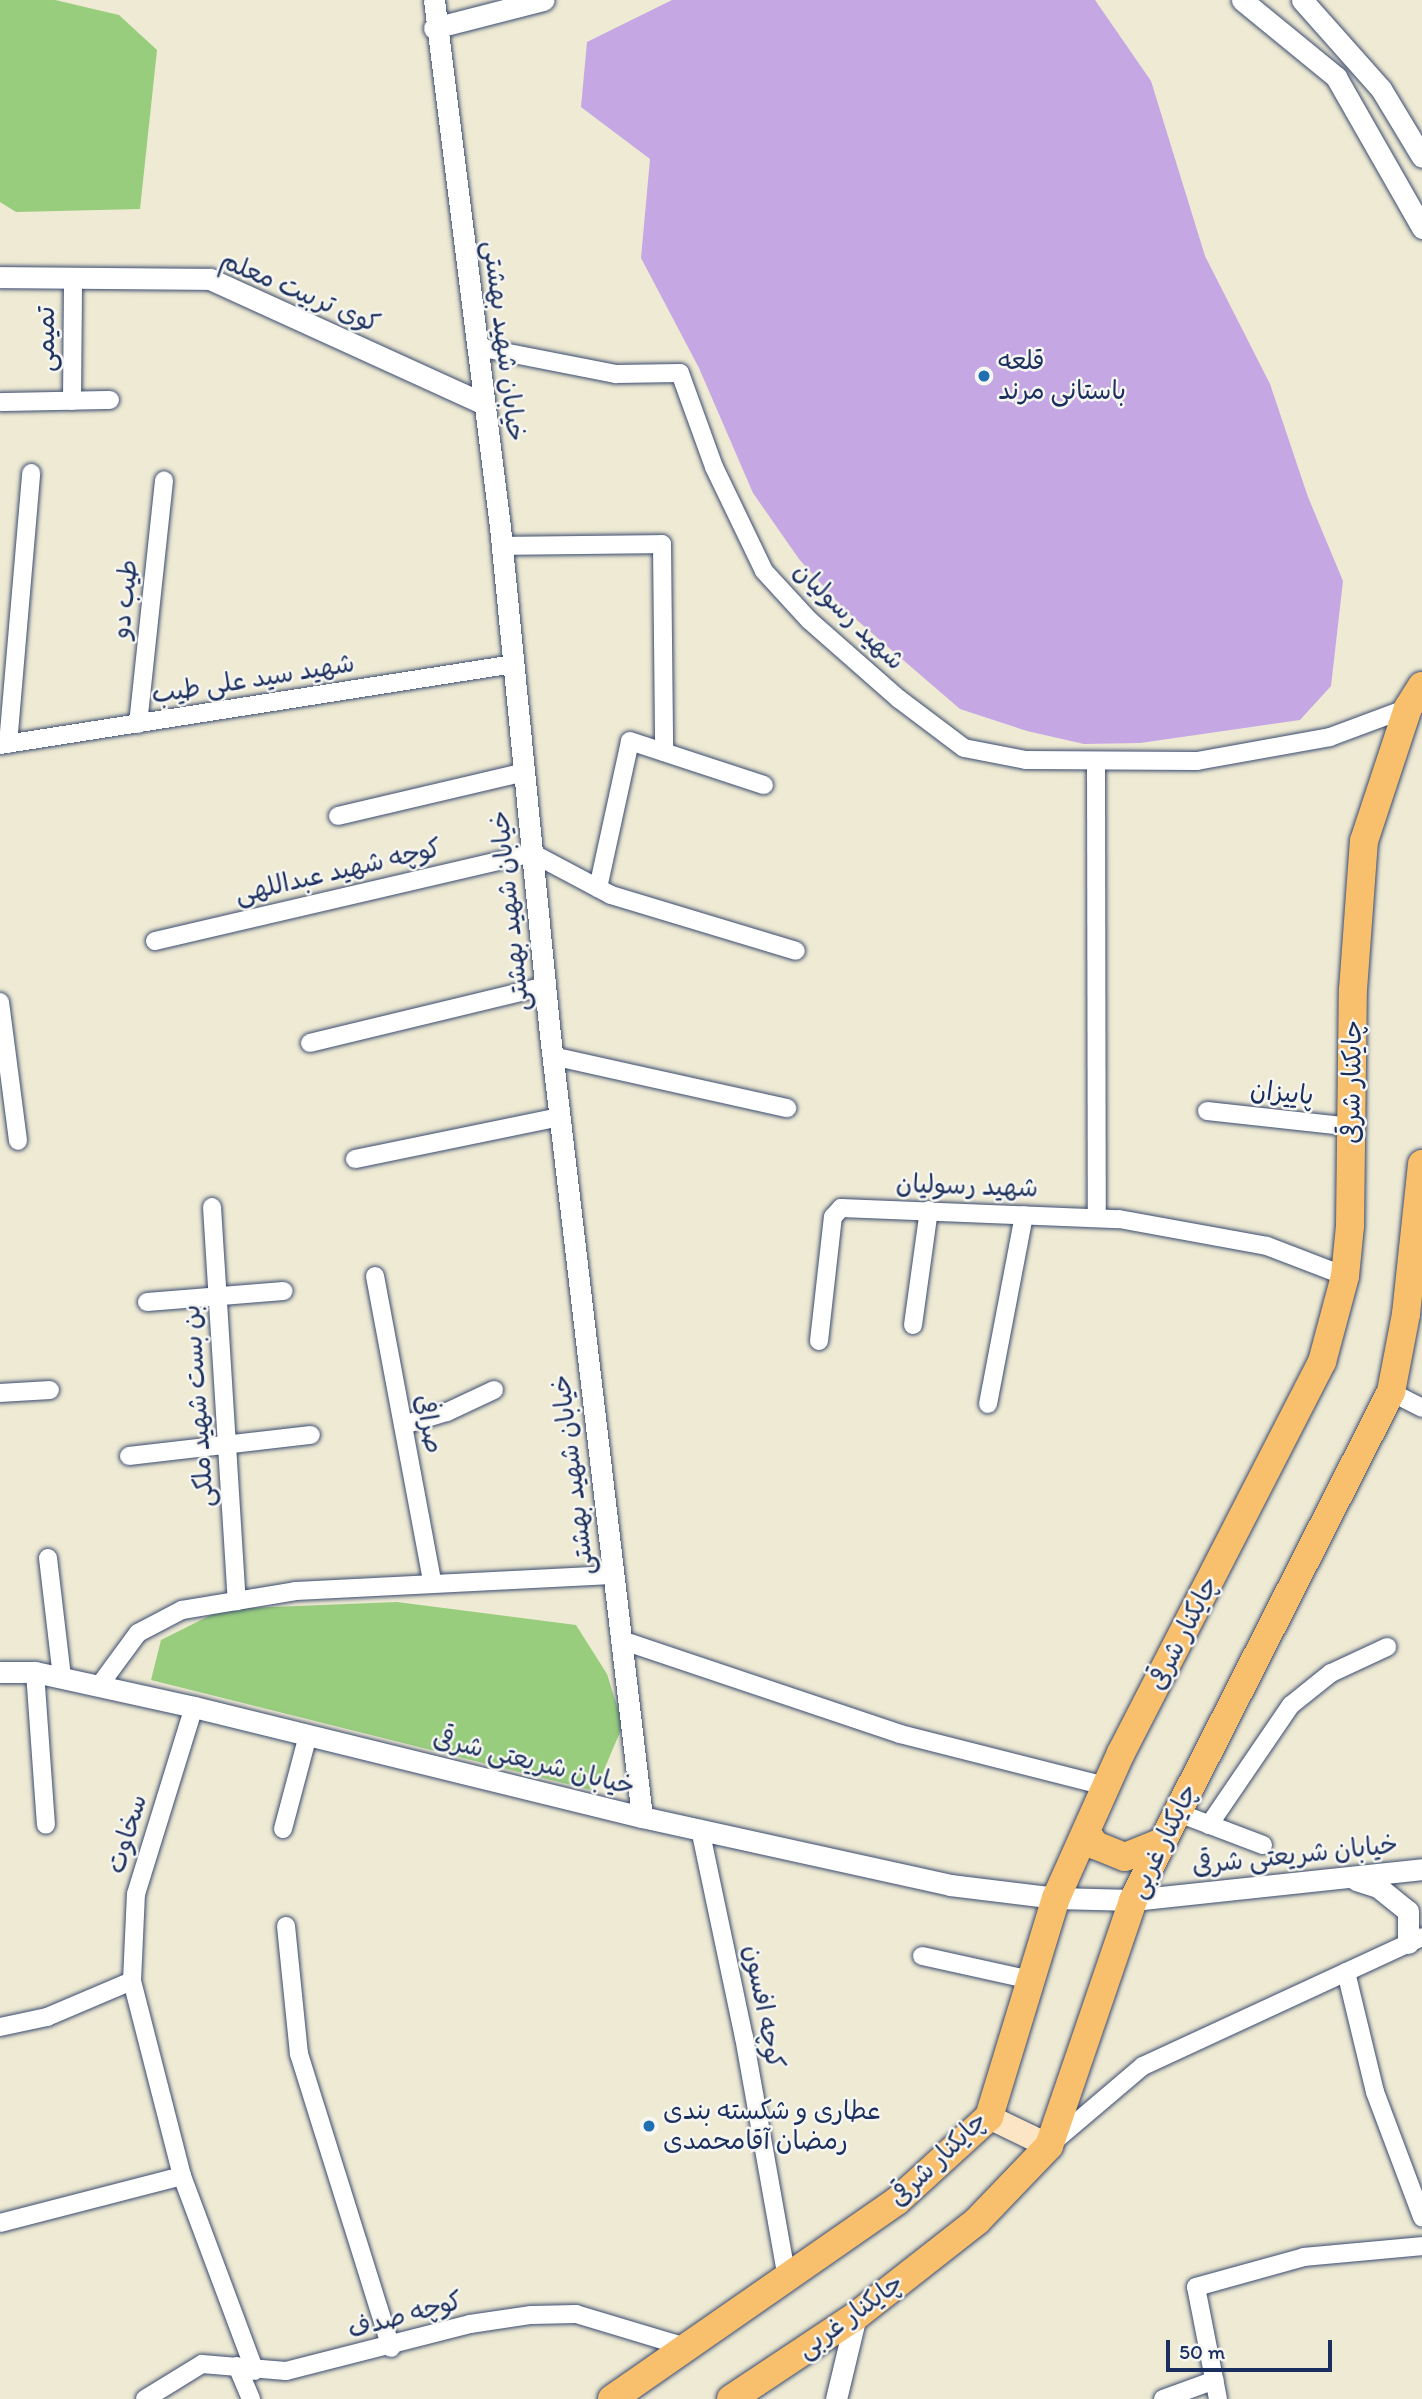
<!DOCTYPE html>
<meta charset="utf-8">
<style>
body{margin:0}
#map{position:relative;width:1422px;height:2399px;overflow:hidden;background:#eeead3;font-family:Itim,"Playpen Sans Arabic",sans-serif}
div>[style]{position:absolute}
.green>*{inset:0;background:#99cd7e}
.building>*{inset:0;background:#c5a7e4}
.roads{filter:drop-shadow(0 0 2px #3b4b70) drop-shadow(0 0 2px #3b4b70)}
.minor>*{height:18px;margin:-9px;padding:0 9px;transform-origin:9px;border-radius:9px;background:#fff}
.tertiary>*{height:21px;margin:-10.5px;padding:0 10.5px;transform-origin:10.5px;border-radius:10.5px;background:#fff}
.secondary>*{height:24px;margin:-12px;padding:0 12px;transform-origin:12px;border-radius:12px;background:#fce5c4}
.primary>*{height:28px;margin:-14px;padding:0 14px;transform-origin:14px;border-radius:14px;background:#f8bf6c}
.dots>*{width:19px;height:19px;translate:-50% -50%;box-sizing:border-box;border:4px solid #f6f6f2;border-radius:50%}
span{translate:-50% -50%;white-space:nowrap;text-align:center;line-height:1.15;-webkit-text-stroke:5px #f6f6f2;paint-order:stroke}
.street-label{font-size:26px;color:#1b2f5e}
.poi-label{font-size:26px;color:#1b2f5e}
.left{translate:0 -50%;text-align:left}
.scale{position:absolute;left:1166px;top:2340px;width:166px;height:32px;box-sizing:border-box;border:4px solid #1b2f5e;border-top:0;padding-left:9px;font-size:21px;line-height:24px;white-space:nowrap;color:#1b2f5e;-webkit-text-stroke:5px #f6f6f2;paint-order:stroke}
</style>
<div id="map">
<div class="green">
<div style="clip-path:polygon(0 0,55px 0,119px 15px,157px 50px,140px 209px,16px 212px,0 202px)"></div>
<div style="clip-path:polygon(397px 1602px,576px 1625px,607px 1674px,623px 1725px,595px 1791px,151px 1680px,161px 1640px,223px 1609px)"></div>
</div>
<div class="building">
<div style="clip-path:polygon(672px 0,1095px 0,1151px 81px,1205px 256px,1270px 384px,1308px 497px,1343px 581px,1331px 686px,1300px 720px,1140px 743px,1084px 744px,1027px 731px,960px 709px,844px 609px,799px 559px,753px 493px,699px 368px,641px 258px,650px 159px,581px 107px,587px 42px)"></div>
</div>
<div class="roads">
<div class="minor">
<div style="left:478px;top:347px;width:141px;rotate:11.1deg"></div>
<div style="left:616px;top:374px;width:64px;rotate:-0.9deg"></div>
<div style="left:680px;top:373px;width:100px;rotate:70.1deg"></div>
<div style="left:714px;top:467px;width:115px;rotate:64.3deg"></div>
<div style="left:764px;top:571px;width:67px;rotate:47.4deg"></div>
<div style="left:809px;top:620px;width:120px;rotate:41.3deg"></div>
<div style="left:899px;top:699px;width:81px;rotate:37deg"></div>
<div style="left:964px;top:748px;width:63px;rotate:11deg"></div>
<div style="left:1026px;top:760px;width:171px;rotate:0.3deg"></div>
<div style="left:1197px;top:761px;width:135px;rotate:-10.2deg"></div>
<div style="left:1330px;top:737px;width:83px;rotate:-20.4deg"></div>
<div style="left:72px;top:401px;width:124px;rotate:-89.5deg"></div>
<div style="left:1px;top:402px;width:109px;rotate:-1.1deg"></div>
<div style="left:502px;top:546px;width:160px;rotate:-0.7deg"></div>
<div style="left:662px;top:544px;width:208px;rotate:89.4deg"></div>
<div style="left:138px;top:724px;width:245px;rotate:-83.9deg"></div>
<div style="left:8px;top:744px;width:272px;rotate:-85.1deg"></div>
<div style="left:0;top:745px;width:520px;rotate:-8.96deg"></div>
<div style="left:1096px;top:761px;width:457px;rotate:89.9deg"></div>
<div style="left:338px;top:816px;width:192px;rotate:-13.2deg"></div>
<div style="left:598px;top:888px;width:150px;rotate:-77.7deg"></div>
<div style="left:630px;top:741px;width:141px;rotate:18.2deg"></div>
<div style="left:155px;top:941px;width:387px;rotate:-13.1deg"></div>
<div style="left:532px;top:853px;width:89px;rotate:28deg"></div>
<div style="left:611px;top:895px;width:193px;rotate:16.8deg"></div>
<div style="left:0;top:1002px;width:140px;rotate:82.6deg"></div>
<div style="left:310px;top:1043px;width:242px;rotate:-13.6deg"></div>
<div style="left:552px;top:1056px;width:241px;rotate:12.5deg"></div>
<div style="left:1207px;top:1111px;width:145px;rotate:6.3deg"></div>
<div style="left:355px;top:1159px;width:208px;rotate:-11.6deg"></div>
<div style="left:212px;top:1207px;width:395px;rotate:86.4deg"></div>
<div style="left:375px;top:1276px;width:311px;rotate:79.4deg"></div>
<div style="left:147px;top:1302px;width:137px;rotate:-4.6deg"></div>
<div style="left:913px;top:1325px;width:116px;rotate:-82.1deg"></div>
<div style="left:819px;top:1341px;width:125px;rotate:-83.6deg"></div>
<div style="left:833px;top:1217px;width:12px;rotate:-48deg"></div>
<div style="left:841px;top:1208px;width:278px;rotate:2.3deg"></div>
<div style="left:1119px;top:1219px;width:150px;rotate:10.3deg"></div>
<div style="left:1267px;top:1246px;width:84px;rotate:21deg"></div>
<div style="left:1391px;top:1392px;width:35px;rotate:27deg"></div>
<div style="left:0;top:1393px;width:50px;rotate:-3.4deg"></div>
<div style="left:988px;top:1404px;width:192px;rotate:-79.2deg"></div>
<div style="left:403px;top:1425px;width:46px;rotate:-16.5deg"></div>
<div style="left:447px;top:1412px;width:52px;rotate:-25.1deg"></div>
<div style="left:129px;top:1456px;width:183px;rotate:-6.6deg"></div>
<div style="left:48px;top:1558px;width:121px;rotate:83.3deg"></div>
<div style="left:621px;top:1640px;width:294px;rotate:18.6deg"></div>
<div style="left:900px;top:1734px;width:212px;rotate:14.2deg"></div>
<div style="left:35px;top:1672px;width:153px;rotate:85.9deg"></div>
<div style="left:99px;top:1686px;width:66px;rotate:-53.7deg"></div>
<div style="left:138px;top:1633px;width:50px;rotate:-27.6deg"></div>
<div style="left:182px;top:1610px;width:115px;rotate:-9.5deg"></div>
<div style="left:295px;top:1591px;width:318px;rotate:-2.9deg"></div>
<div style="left:1176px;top:1812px;width:93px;rotate:20.8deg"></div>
<div style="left:1209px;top:1825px;width:145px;rotate:-55.7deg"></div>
<div style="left:1291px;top:1705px;width:51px;rotate:-38.7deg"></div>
<div style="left:1331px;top:1673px;width:62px;rotate:-24.9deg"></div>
<div style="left:283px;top:1829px;width:97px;rotate:-75.1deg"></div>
<div style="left:700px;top:1829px;width:213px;rotate:78.1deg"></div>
<div style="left:744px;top:2037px;width:245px;rotate:79.9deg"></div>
<div style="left:286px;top:1926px;width:129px;rotate:84.2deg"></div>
<div style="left:299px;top:2054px;width:308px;rotate:72.6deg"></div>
<div style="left:922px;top:1956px;width:112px;rotate:12.4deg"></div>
<div style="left:1346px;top:1972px;width:123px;rotate:76.4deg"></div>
<div style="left:1375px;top:2092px;width:134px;rotate:69.4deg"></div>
<div style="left:132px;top:1981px;width:87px;rotate:-87.4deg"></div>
<div style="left:136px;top:1894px;width:196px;rotate:-72.8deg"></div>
<div style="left:0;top:2027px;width:48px;rotate:-12deg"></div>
<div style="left:47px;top:2017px;width:92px;rotate:-23deg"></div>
<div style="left:132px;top:1981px;width:201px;rotate:75.6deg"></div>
<div style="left:182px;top:2176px;width:208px;rotate:69.5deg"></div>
<div style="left:1051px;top:2144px;width:121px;rotate:-40.3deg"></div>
<div style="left:1143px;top:2066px;width:307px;rotate:-24.8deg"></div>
<div style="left:0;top:2223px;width:188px;rotate:-14.5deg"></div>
<div style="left:237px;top:2366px;width:36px;rotate:67deg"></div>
<div style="left:145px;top:2399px;width:67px;rotate:-31.6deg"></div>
<div style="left:202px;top:2364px;width:84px;rotate:4.8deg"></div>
<div style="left:286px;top:2371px;width:190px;rotate:-14.3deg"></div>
<div style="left:470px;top:2324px;width:62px;rotate:-8.4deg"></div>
<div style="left:531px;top:2315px;width:45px;rotate:-1.3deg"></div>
<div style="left:576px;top:2314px;width:115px;rotate:16.7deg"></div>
<div style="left:1163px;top:2399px;width:55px;rotate:-20.1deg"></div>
<div style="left:1218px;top:2399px;width:114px;rotate:-101.1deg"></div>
<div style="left:1196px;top:2287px;width:112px;rotate:-15.5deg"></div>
<div style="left:1304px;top:2257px;width:119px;rotate:-5.3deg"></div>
</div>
<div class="tertiary">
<div style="left:434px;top:0;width:531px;rotate:82.86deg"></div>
<div style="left:500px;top:527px;width:510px;rotate:84.38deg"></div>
<div style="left:550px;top:1035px;width:787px;rotate:83.29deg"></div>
<div style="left:1242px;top:0;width:122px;rotate:39.3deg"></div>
<div style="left:1336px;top:77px;width:174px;rotate:60.3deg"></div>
<div style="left:1302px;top:0;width:119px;rotate:48.4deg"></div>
<div style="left:1381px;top:89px;width:79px;rotate:58.9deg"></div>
<div style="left:434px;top:28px;width:113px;rotate:-14.4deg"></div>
<div style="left:0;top:277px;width:210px;rotate:0.5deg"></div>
<div style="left:210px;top:279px;width:301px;rotate:24.5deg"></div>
<div style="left:0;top:1672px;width:35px"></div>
<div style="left:35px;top:1672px;width:163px;rotate:12.4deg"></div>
<div style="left:194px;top:1707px;width:461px;rotate:13.8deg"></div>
<div style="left:642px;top:1817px;width:315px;rotate:12.4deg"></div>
<div style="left:950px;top:1885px;width:107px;rotate:7deg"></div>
<div style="left:1056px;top:1898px;width:77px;rotate:1.5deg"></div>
<div style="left:1133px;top:1900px;width:291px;rotate:-6.1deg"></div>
<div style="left:1356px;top:1880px;width:23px;rotate:18deg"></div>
<div style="left:1378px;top:1887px;width:38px;rotate:39deg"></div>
<div style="left:1408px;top:1911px;width:32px;rotate:90deg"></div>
<div style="left:836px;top:2399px;width:85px;rotate:-76.5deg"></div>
</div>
<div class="secondary">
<div style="left:989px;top:2117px;width:67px;rotate:25.8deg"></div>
</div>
<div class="primary">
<div style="left:1086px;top:1832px;width:16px;rotate:55deg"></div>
<div style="left:1095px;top:1845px;width:32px;rotate:22deg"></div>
<div style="left:1125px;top:1857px;width:38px;rotate:-22deg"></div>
<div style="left:612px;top:2399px;width:347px;rotate:-34.8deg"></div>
<div style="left:897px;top:2201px;width:125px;rotate:-42.4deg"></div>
<div style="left:989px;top:2117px;width:229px;rotate:-73deg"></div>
<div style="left:1056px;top:1898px;width:159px;rotate:-65.9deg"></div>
<div style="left:1121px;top:1753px;width:440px;rotate:-62.8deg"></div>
<div style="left:1322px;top:1362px;width:89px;rotate:-75deg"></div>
<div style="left:1345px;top:1276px;width:50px;rotate:-84.3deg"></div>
<div style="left:1350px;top:1226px;width:236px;rotate:-89.3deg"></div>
<div style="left:1353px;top:990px;width:149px;rotate:-85.8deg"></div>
<div style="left:1364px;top:841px;width:140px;rotate:-71.7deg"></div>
<div style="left:1408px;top:708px;width:26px;rotate:-58deg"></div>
<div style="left:731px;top:2399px;width:150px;rotate:-33.6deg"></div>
<div style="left:856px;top:2316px;width:154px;rotate:-38.1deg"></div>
<div style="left:977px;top:2221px;width:104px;rotate:-46.2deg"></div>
<div style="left:1049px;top:2146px;width:260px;rotate:-71.1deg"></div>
<div style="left:1133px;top:1900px;width:570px;rotate:-63.08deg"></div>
<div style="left:1391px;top:1392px;width:79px;rotate:-79.1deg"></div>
<div style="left:1406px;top:1314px;width:151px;rotate:-83.9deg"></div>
</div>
</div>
<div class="dots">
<div style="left:984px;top:376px;background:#1f6fb2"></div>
<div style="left:649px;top:2126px;background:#1f6fb2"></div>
</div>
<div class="street-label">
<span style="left:300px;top:292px;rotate:23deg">کوی تربیت معلم</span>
<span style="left:46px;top:339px;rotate:-90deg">تمیمی</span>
<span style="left:504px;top:341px;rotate:83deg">خیابان شهید بهشتی</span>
<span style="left:125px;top:599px;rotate:-84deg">طیب دو</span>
<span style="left:849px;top:616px;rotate:44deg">شهید رسولیان</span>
<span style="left:253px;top:679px;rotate:-9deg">شهید سید علی طیب</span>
<span style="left:338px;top:871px;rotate:-13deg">کوچه شهید عبداللهی</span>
<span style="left:510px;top:911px;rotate:-96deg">خیابان شهید بهشتی</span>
<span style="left:1352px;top:1082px;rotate:-89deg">چایکنار شرقی</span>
<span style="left:1282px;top:1093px;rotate:6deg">پاییزان</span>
<span style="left:967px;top:1186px;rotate:2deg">شهید رسولیان</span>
<span style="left:198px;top:1406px;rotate:-94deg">بن بست شهید ملکی</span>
<span style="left:429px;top:1424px;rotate:79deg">صرافی</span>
<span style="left:573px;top:1475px;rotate:-97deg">خیابان شهید بهشتی</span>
<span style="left:1183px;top:1633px;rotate:-63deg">چایکنار شرقی</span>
<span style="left:534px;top:1762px;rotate:14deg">خیابان شریعتی شرقی</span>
<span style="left:127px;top:1834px;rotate:-73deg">سخاوت</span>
<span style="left:1163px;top:1841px;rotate:-64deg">چایکنار غربی</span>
<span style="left:1295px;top:1855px;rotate:-6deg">خیابان شریعتی شرقی</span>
<span style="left:764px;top:2007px;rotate:79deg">كوچه افسون</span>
<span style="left:938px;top:2159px;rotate:-44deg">چایکنار شرقی</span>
<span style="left:405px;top:2315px;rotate:-15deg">کوچه صدف</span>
<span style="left:850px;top:2316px;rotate:-36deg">چایکنار غربی</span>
</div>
<div class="poi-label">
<span class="left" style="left:998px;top:376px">قلعه<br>باستانی مرند</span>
<span class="left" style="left:663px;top:2126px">عطاری و شکسته بندی<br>رمضان آقامحمدی</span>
</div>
<div class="scale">50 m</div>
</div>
